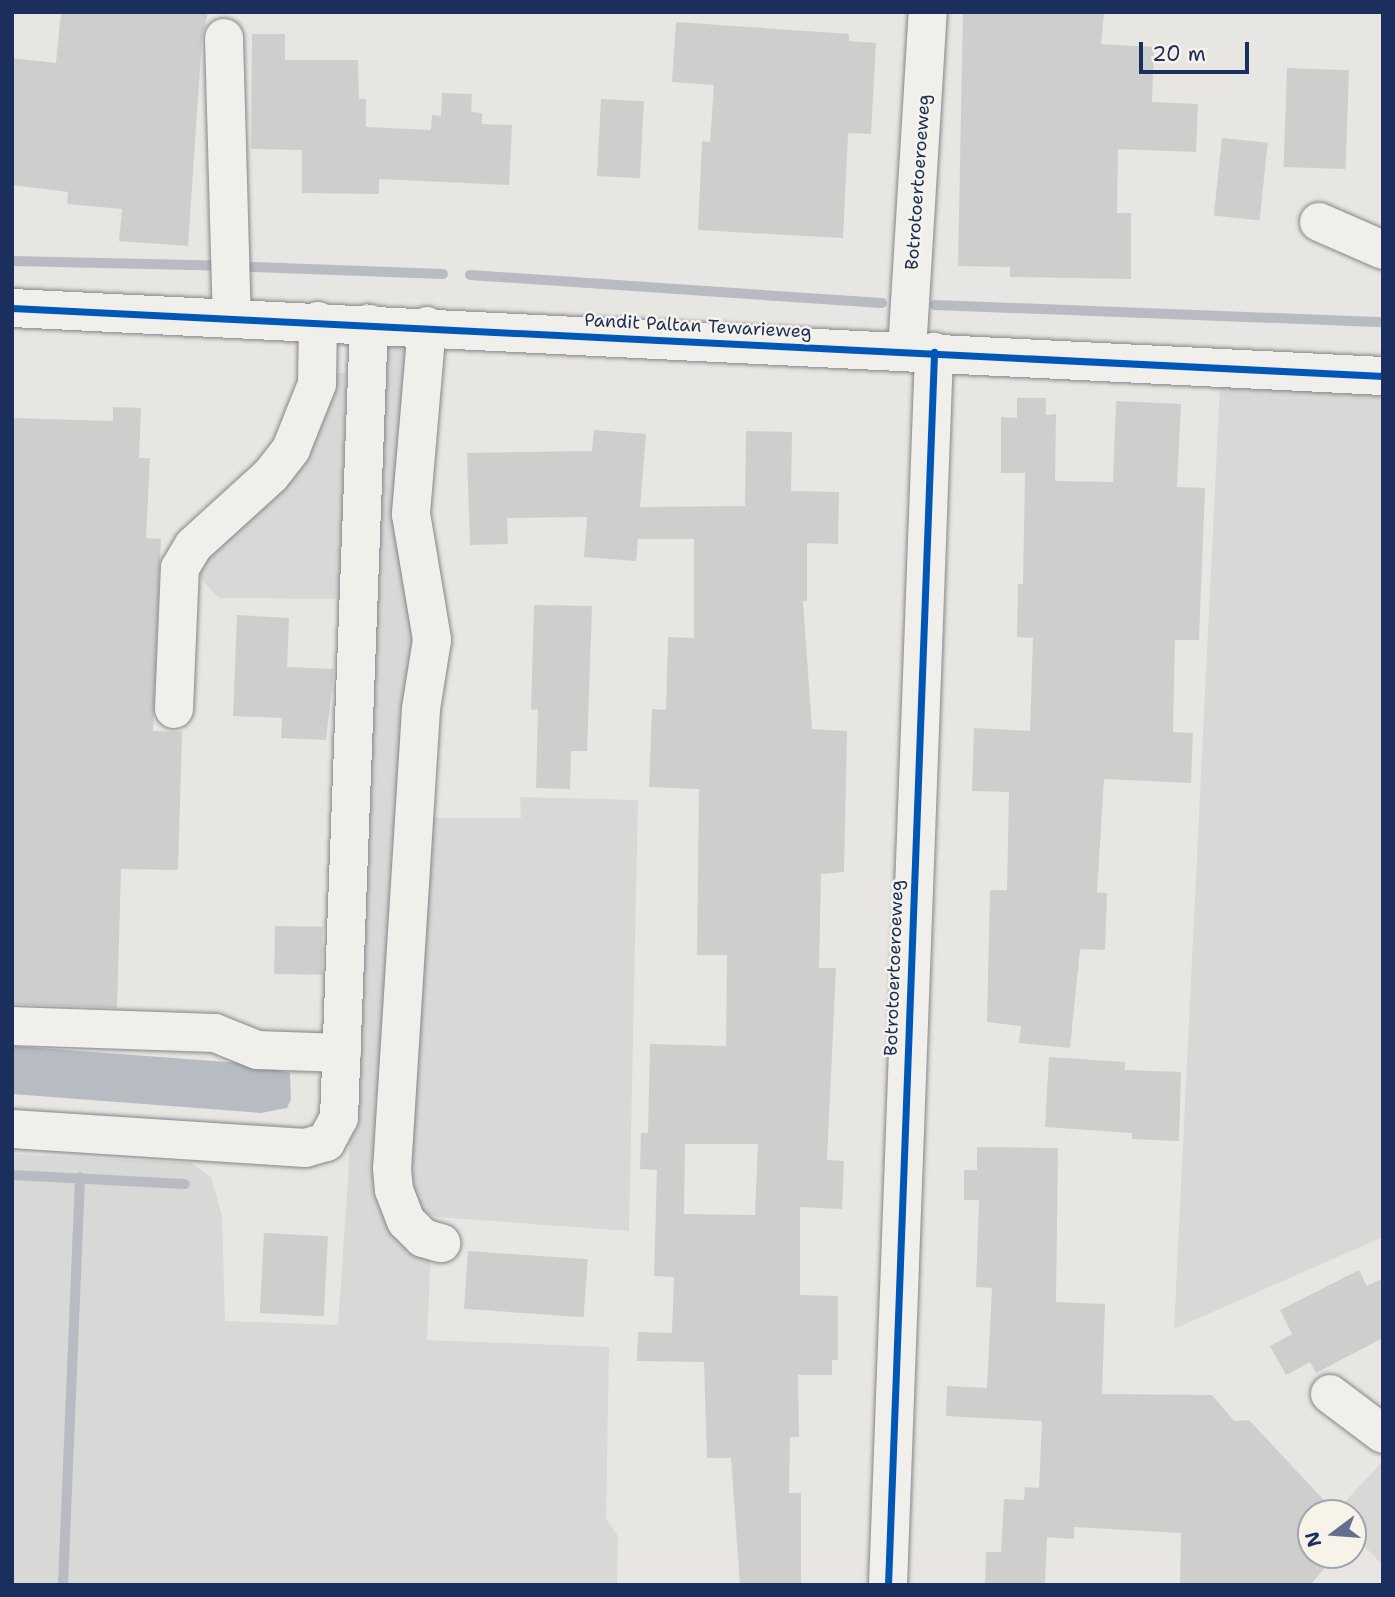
<!DOCTYPE html>
<style>
body{margin:0}
#map{position:relative;width:1395px;height:1597px;overflow:hidden;background:#e8e6e2;font-family:"Shantell Sans",sans-serif}
div>[style]{position:absolute}
.built>*{inset:0;background:#d8d8d6}
.water>*{inset:0;background:#b8bbc2}
.stream>*{height:10px;margin:-5px;padding:0 5px;transform-origin:5px;border-radius:5px;background:#b8bbc2}
.building>*{inset:0;background:#cececd;transform-origin:0 0}
.roads{filter:drop-shadow(0 0 2px #83868d) drop-shadow(0 0 2px #83868d)}
.minor>*{height:38px;margin:-19px;padding:0 19px;transform-origin:19px;border-radius:19px;background:#f0efeb}
.cycleway>*{height:7px;margin:-3.5px;padding:0 3.5px;transform-origin:3.5px;border-radius:3.5px;background:#0057b8}
span{translate:-50% -50%;white-space:nowrap;text-align:center;line-height:1.15;-webkit-text-stroke:5px #f7f3e8;paint-order:stroke}
.street-label{font-size:18px;color:#1b2f5e}
.frame{position:absolute;inset:0;border:14px solid #1b2f5e;pointer-events:none}
.north{position:absolute;left:1297px;top:1499px;width:70px;height:70px;box-sizing:border-box;background:#f7f3e8;border:2px solid #9fa5b1;border-radius:50%;rotate:254deg;font-size:19px;font-weight:700;line-height:28px;text-align:center;color:#1b2f5e}
.north::after{content:'';display:block;margin:auto;width:24px;height:32px;background:#636f8c;clip-path:polygon(50% 0,100% 100%,50% 72%,0 100%)}
.scale{position:absolute;left:1139px;top:42px;width:110px;height:32px;box-sizing:border-box;border:4px solid #1b2f5e;border-top:0;padding-left:9px;font-size:21px;line-height:24px;white-space:nowrap;color:#1b2f5e;-webkit-text-stroke:5px #f7f3e8;paint-order:stroke}
</style>
<div id="map">
<div class="built">
<div style="clip-path:polygon(413px 339px,425px 651px,384px 1183px,431px 1249px,427px 1340px,609px 1347px,606px 1519px,618px 1536px,617px 1585px,12px 1585px,12px 1154px,191px 1163px,211px 1177px,222px 1216px,225px 1321px,338px 1325px,348px 1181px,379px 361px,383px 343px)"></div>
<div style="clip-path:polygon(327px 373px,347px 373px,339px 599px,219px 598px,201px 579px,198px 567px)"></div>
<div style="clip-path:polygon(1220px 385px,1383px 392px,1383px 1237px,1174px 1329px)"></div>
<div style="clip-path:polygon(520px 797px,638px 800px,629px 1231px,437px 1217px,415px 1209px,402px 1182px,420px 818px,521px 818px)"></div>
<div style="clip-path:polygon(1383px 1461px,1383px 1565px,1364px 1546px,1353px 1526px,1353px 1513px,1346px 1513px,1342px 1505px)"></div>
</div>
<div class="water">
<div style="clip-path:polygon(12px 1046px,254px 1064px,290px 1073px,291px 1099px,287px 1108px,261px 1113px,12px 1094px)"></div>
</div>
<div class="stream">
<div style="left:12px;top:261px;width:213px;rotate:1.3deg"></div>
<div style="left:252px;top:267px;width:191px;rotate:2.1deg"></div>
<div style="left:470px;top:275px;width:413px;rotate:3.9deg"></div>
<div style="left:935px;top:305px;width:448px;rotate:2.2deg"></div>
<div style="left:12px;top:1175px;width:173px;rotate:3deg"></div>
<div style="left:63px;top:1585px;width:408px;rotate:-87.6deg"></div>
</div>
<div class="building">
<div style="clip-path:polygon(61px 12px,208px 12px,202px 39px,188px 246px,119px 241px,122px 209px,67px 204px,68px 192px,12px 185px,12px 58px,56px 63px)"></div>
<div style="clip-path:polygon(963px 12px,1104px 12px,1101px 44px,1154px 47px,1152px 102px,1198px 104px,1196px 152px,1118px 149px,1117px 213px,1131px 213px,1131px 279px,1010px 277px,1010px 267px,958px 266px)"></div>
<div style="clip-path:polygon(676px 22px,849px 34px,849px 41px,876px 43px,871px 134px,848px 133px,843px 238px,698px 230px,702px 141px,710px 142px,714px 85px,672px 82px)"></div>
<div style="clip-path:polygon(252px 34px,285px 34px,285px 60px,358px 60px,359px 99px,366px 99px,366px 127px,431px 130px,432px 115px,441px 116px,442px 93px,472px 94px,471px 112px,482px 113px,482px 124px,512px 125px,509px 185px,379px 179px,379px 194px,302px 193px,302px 150px,251px 149px)"></div>
<div style="left:1287px;top:68px;width:62px;height:99px;rotate:2deg"></div>
<div style="left:601px;top:99px;width:43px;height:77px;rotate:3deg"></div>
<div style="left:1222px;top:138px;width:46px;height:78px;rotate:6deg"></div>
<div style="clip-path:polygon(1017px 398px,1046px 398px,1046px 415px,1056px 414px,1055px 481px,1113px 482px,1116px 401px,1181px 404px,1177px 487px,1205px 488px,1199px 640px,1175px 640px,1173px 732px,1193px 733px,1191px 783px,1104px 779px,1097px 892px,1107px 893px,1105px 950px,1080px 949px,1070px 1048px,1019px 1043px,1021px 1026px,987px 1022px,990px 890px,1007px 890px,1009px 792px,972px 791px,974px 728px,1030px 731px,1033px 638px,1017px 637px,1018px 584px,1023px 584px,1025px 473px,1001px 473px,1001px 417px,1017px 418px)"></div>
<div style="clip-path:polygon(113px 407px,141px 408px,139px 458px,150px 458px,146px 538px,161px 539px,153px 731px,182px 732px,178px 870px,121px 869px,117px 1008px,12px 1004px,12px 418px,113px 421px)"></div>
<div style="clip-path:polygon(evenodd,594px 430px,646px 434px,640px 507px,745px 506px,746px 431px,792px 432px,791px 491px,839px 492px,838px 544px,807px 543px,807px 601px,803px 601px,812px 729px,847px 731px,844px 872px,821px 874px,819px 968px,836px 968px,827px 1160px,844px 1161px,842px 1209px,800px 1207px,800px 1295px,838px 1296px,838px 1360px,832px 1360px,832px 1375px,798px 1375px,799px 1437px,790px 1437px,789px 1493px,801px 1493px,801px 1585px,740px 1585px,731px 1458px,707px 1458px,704px 1362px,637px 1361px,638px 1332px,672px 1333px,674px 1277px,654px 1276px,657px 1170px,640px 1169px,641px 1133px,648px 1133px,650px 1044px,726px 1046px,727px 955px,697px 955px,699px 789px,649px 787px,652px 709px,666px 710px,668px 637px,694px 638px,694px 539px,638px 539px,636px 561px,584px 557px,587px 517px,507px 518px,508px 544px,470px 545px,467px 453px,592px 451px,594px 430px,685px 1144px,758px 1144px,755px 1215px,684px 1214px,685px 1144px)"></div>
<div style="clip-path:polygon(534px 605px,592px 606px,587px 751px,571px 751px,570px 789px,536px 788px,538px 709px,531px 710px)"></div>
<div style="clip-path:polygon(237px 615px,289px 618px,287px 667px,334px 669px,326px 740px,281px 738px,282px 718px,233px 716px)"></div>
<div style="left:275px;top:926px;width:48px;height:48px;rotate:1deg"></div>
<div style="clip-path:polygon(1049px 1057px,1125px 1062px,1125px 1070px,1181px 1072px,1179px 1141px,1132px 1139px,1132px 1133px,1045px 1127px)"></div>
<div style="clip-path:polygon(977px 1147px,1058px 1148px,1056px 1302px,1105px 1304px,1102px 1394px,1212px 1395px,1234px 1421px,1249px 1420px,1336px 1513px,1311px 1513px,1311px 1555px,1336px 1555px,1310px 1585px,1180px 1585px,1181px 1533px,1074px 1527px,1074px 1539px,1047px 1537px,1045px 1585px,985px 1585px,986px 1552px,1001px 1552px,1004px 1499px,1024px 1500px,1025px 1487px,1039px 1488px,1042px 1421px,946px 1416px,947px 1386px,987px 1388px,992px 1288px,976px 1287px,979px 1200px,964px 1200px,964px 1170px,977px 1170px)"></div>
<div style="left:264px;top:1233px;width:64px;height:80px;rotate:3deg"></div>
<div style="left:468px;top:1251px;width:120px;height:58px;rotate:4deg"></div>
<div style="clip-path:polygon(1359px 1270px,1367px 1286px,1383px 1278px,1383px 1338px,1316px 1373px,1310px 1362px,1286px 1375px,1270px 1346px,1292px 1334px,1280px 1310px)"></div>
</div>
<div class="roads">
<div class="minor">
<div style="left:224px;top:38px;width:279px;rotate:88.4deg"></div>
<div style="left:1319px;top:222px;width:70px;rotate:23.6deg"></div>
<div style="left:12px;top:308px;width:1373px;rotate:2.84deg"></div>
<div style="left:427px;top:326px;width:189px;rotate:94.9deg"></div>
<div style="left:411px;top:514px;width:128px;rotate:80.5deg"></div>
<div style="left:432px;top:640px;width:70px;rotate:99.1deg"></div>
<div style="left:421px;top:709px;width:460px;rotate:93.6deg"></div>
<div style="left:392px;top:1168px;width:22px;rotate:85deg"></div>
<div style="left:394px;top:1190px;width:33px;rotate:69deg"></div>
<div style="left:406px;top:1221px;width:24px;rotate:45deg"></div>
<div style="left:423px;top:1238px;width:19px;rotate:16deg"></div>
<div style="left:907px;top:351px;width:340px;rotate:-86.5deg"></div>
<div style="left:174px;top:709px;width:141px;rotate:-87.6deg"></div>
<div style="left:180px;top:568px;width:26px;rotate:-59deg"></div>
<div style="left:193px;top:546px;width:105px;rotate:-42.3deg"></div>
<div style="left:271px;top:475px;width:33px;rotate:-52deg"></div>
<div style="left:291px;top:449px;width:70px;rotate:-68.2deg"></div>
<div style="left:317px;top:384px;width:63px;rotate:-89.1deg"></div>
<div style="left:12px;top:1026px;width:203px;rotate:2deg"></div>
<div style="left:215px;top:1033px;width:45px;rotate:22deg"></div>
<div style="left:257px;top:1050px;width:85px;rotate:2deg"></div>
<div style="left:12px;top:1129px;width:294px;rotate:3.7deg"></div>
<div style="left:305px;top:1148px;width:22px;rotate:-16deg"></div>
<div style="left:326px;top:1142px;width:27px;rotate:-62deg"></div>
<div style="left:339px;top:1118px;width:795px;rotate:-87.84deg"></div>
<div style="left:1330px;top:1394px;width:66px;rotate:37deg"></div>
<div style="left:888px;top:1585px;width:1234px;rotate:-87.86deg"></div>
</div>
</div>
<div class="cycleway">
<div style="left:12px;top:308px;width:1373px;rotate:2.84deg"></div>
<div style="left:888px;top:1585px;width:1234px;rotate:-87.86deg"></div>
</div>
<div class="street-label">
<span style="left:918px;top:182px;rotate:-86deg">Botrotoertoeroeweg</span>
<span style="left:698px;top:326px;rotate:3deg">Pandit Paltan Tewarieweg</span>
<span style="left:894px;top:968px;rotate:-88deg">Botrotoertoeroeweg</span>
</div>
<div class="frame"></div>
<div class="north">N</div>
<div class="scale">20 m</div>
</div>
